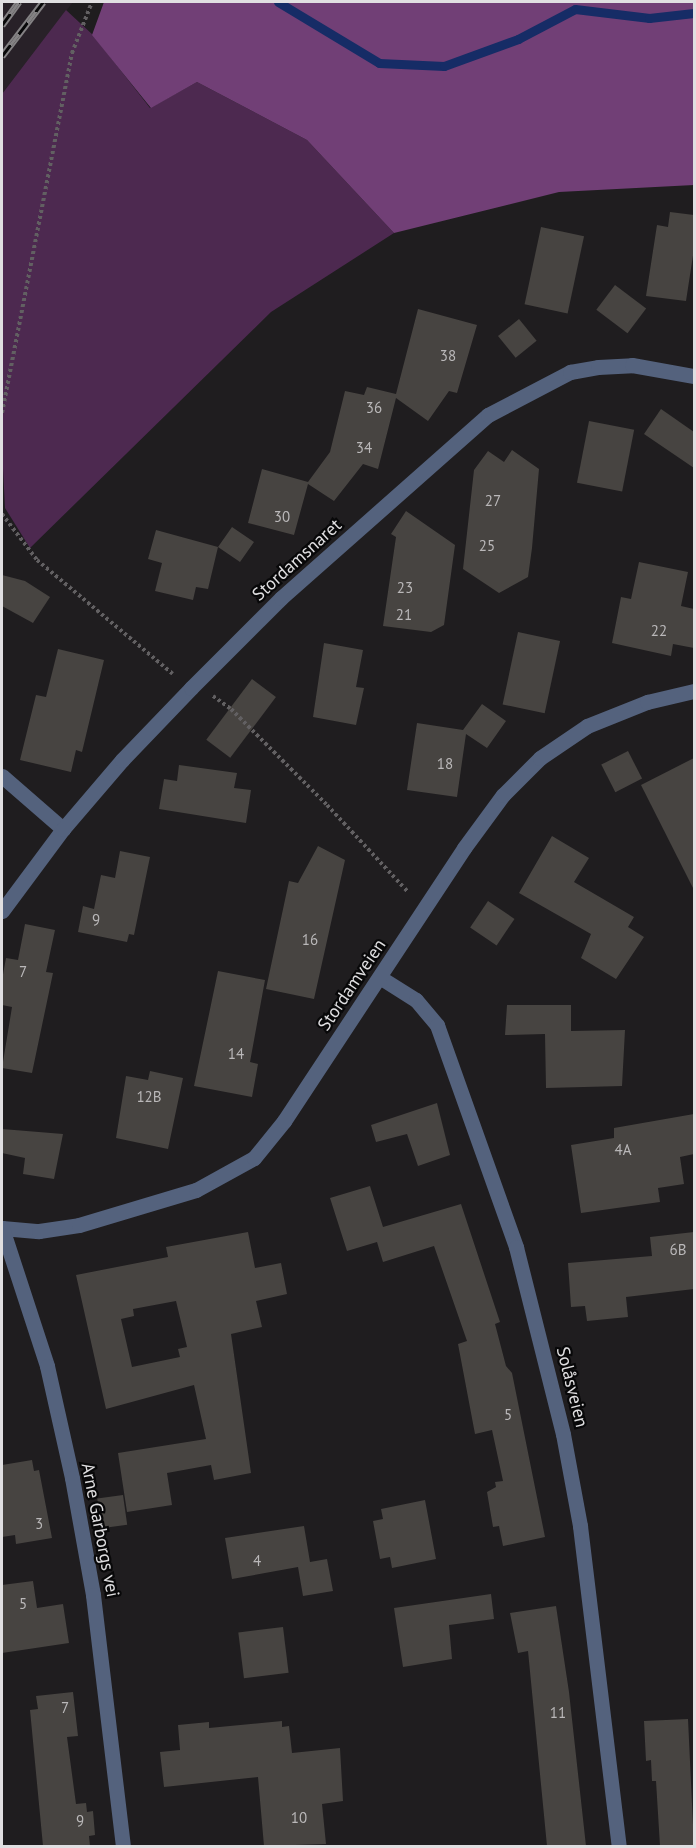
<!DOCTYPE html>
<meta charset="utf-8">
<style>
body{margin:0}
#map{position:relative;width:696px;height:1848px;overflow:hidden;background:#1f1d1f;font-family:"PT Sans",sans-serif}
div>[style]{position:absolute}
.built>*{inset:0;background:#282128}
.green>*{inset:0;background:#4d2950}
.forest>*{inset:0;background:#713f76}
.stream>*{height:9px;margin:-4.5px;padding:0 4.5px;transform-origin:4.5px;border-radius:4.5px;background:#162c66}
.building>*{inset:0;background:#474441;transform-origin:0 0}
.path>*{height:4px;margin-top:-2px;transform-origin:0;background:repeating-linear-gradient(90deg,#626062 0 3px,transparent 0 6px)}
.minor>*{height:15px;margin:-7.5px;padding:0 7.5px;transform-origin:7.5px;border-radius:7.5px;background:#54627d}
.rail>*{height:7px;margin-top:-3.5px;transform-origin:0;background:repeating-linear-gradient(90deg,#080809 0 14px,#848284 0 28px);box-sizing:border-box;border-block:2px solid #848284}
span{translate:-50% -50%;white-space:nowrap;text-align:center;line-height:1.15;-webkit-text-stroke:4.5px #080809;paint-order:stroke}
.number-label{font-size:15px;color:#bab8b9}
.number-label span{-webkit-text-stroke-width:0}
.street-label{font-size:18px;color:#e0dfe1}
.frame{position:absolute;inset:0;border:3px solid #e0dfe1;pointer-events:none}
</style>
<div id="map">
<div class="built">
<div style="clip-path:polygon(2px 2px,73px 2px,2px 94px)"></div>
</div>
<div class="green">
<div style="clip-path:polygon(66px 10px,93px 35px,150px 108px,197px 82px,307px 140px,394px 233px,271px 312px,30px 548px,5px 508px,2px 449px,2px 94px)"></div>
</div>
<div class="forest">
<div style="clip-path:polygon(104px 2px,694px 2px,694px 185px,559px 192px,394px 233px,307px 140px,197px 82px,151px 108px,92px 35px)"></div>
</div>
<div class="stream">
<div style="left:278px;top:2px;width:118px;rotate:31.1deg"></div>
<div style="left:379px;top:63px;width:65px;rotate:2.6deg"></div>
<div style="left:444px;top:66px;width:79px;rotate:-20deg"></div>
<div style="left:518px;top:39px;width:64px;rotate:-27.8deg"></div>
<div style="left:575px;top:9px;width:75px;rotate:6.9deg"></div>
<div style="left:649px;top:18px;width:45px;rotate:-6.3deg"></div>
</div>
<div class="building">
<div style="clip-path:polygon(670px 212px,694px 215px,694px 249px,686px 301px,646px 296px,657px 225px,668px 227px)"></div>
<div style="left:541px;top:227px;width:44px;height:79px;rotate:12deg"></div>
<div style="left:615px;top:285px;width:39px;height:31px;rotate:37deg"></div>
<div style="clip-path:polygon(418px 309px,477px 325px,457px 393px,449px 391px,428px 421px,396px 398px,378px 469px,363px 464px,334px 501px,308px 484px,294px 535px,248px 523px,262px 469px,308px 482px,330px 452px,345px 391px,364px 395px,367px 387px,396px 394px)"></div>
<div style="left:519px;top:319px;width:28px;height:27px;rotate:51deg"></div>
<div style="clip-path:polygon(661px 409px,694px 432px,694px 468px,644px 434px)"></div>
<div style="left:589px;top:421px;width:46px;height:63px;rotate:11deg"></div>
<div style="clip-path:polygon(512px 450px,539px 469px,532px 548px,528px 577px,499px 593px,463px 569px,474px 470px,488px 451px,504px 462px)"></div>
<div style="clip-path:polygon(406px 511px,455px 545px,444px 625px,431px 632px,383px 626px,396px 537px,391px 534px)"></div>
<div style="clip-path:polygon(232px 527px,254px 542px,240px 562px,218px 547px,208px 589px,196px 587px,193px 600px,155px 591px,162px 563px,148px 559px,156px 530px,218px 547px)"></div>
<div style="clip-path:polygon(639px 562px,688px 572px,681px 606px,694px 609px,694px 648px,673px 644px,671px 656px,612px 643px,621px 597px,631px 599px)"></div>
<div style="clip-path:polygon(2px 575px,25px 581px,50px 597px,33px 623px,2px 606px)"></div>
<div style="left:518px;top:632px;width:43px;height:74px;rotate:12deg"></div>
<div style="clip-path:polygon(324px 643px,363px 650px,356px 687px,364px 688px,356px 725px,313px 717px)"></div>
<div style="clip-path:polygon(58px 649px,104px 660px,82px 752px,76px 750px,71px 772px,20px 760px,36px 695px,46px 697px)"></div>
<div style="left:252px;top:679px;width:30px;height:76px;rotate:37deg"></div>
<div style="clip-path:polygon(482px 704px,506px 721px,487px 748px,466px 734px,457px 797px,407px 790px,417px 723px,463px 730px)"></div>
<div style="left:628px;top:751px;width:31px;height:30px;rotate:63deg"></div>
<div style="clip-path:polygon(694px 758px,694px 890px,641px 785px)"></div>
<div style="clip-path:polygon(179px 765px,237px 773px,234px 788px,251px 790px,246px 823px,159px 809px,164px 779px,177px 781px)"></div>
<div style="clip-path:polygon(552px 836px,589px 858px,574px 882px,634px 917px,628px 927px,644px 937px,616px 979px,581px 958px,591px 934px,519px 893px)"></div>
<div style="clip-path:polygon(318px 846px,345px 860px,314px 999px,266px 989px,289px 881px,298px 883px)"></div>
<div style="clip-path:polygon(120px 851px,150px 857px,134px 935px,129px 934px,127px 942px,78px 932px,83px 906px,94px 909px,101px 875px,115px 878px)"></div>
<div style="left:488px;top:901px;width:32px;height:32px;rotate:34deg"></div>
<div style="clip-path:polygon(25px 924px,55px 930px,46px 972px,53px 973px,32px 1073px,2px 1068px,12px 1007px,2px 1005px,2px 980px,6px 958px,18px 960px)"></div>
<div style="clip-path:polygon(218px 971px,265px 980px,250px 1062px,258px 1064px,252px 1097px,194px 1086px)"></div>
<div style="clip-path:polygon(507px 1005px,571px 1005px,571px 1031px,625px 1030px,622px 1086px,546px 1088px,545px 1034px,505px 1035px)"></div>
<div style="clip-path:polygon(150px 1071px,183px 1078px,168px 1149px,116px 1138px,126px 1076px,148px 1080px)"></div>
<div style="clip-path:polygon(437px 1103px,450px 1155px,418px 1166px,407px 1134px,376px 1142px,371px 1125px)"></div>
<div style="clip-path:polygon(694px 1114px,694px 1154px,680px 1157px,684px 1184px,658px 1188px,660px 1202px,581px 1213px,571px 1145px,614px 1138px,614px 1128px)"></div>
<div style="clip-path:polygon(2px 1129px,63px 1134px,54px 1179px,23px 1174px,25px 1158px,2px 1153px)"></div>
<div style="clip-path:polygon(370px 1186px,383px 1227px,461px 1204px,500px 1322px,495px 1324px,506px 1366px,512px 1373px,545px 1537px,503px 1546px,499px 1526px,493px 1527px,487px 1492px,496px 1487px,495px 1482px,503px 1481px,492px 1430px,475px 1434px,458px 1344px,467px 1341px,434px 1246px,383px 1262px,377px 1242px,347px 1251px,330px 1198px)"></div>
<div style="clip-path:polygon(evenodd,248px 1232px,255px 1268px,281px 1263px,287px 1294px,256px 1301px,262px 1327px,231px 1334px,251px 1473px,214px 1480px,211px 1465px,167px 1473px,172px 1505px,127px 1512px,118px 1453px,206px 1439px,194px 1385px,106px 1409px,76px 1275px,168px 1257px,166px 1247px,248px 1232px,176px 1301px,187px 1347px,178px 1349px,180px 1357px,132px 1367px,121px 1319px,134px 1316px,133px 1309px,176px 1301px)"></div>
<div style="clip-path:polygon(694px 1232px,694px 1289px,626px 1297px,628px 1317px,587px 1321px,585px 1306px,571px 1307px,568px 1263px,652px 1256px,650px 1237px)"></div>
<div style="clip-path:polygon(32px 1460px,34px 1471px,39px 1470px,52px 1538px,16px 1544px,15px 1535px,2px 1537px,2px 1465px)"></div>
<div style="left:123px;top:1495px;width:30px;height:26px;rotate:82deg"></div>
<div style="clip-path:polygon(425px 1500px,436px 1559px,392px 1568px,390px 1557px,380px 1559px,373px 1521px,383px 1519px,381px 1509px)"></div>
<div style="clip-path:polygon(304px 1526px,310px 1562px,327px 1559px,333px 1591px,303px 1596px,298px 1567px,232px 1579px,225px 1538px)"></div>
<div style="clip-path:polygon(33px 1581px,37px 1608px,63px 1604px,69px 1643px,2px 1653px,2px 1585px)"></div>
<div style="clip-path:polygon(491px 1594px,494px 1619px,449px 1625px,452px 1659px,403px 1667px,394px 1608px)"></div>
<div style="clip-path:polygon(556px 1606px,569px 1692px,586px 1846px,547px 1846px,528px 1651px,518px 1653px,510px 1613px)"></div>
<div style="left:283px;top:1627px;width:46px;height:45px;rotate:83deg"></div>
<div style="clip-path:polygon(73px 1692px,78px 1736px,67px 1737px,76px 1804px,86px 1803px,87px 1812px,93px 1811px,95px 1835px,89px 1836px,90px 1846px,43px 1846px,30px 1710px,38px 1709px,36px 1696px)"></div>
<div style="clip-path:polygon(688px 1719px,694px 1846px,660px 1846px,656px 1781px,652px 1781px,651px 1760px,646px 1761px,644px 1721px)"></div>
<div style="clip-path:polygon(282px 1721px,282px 1727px,289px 1726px,292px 1753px,340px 1748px,343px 1801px,322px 1804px,326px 1844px,264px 1846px,258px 1777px,164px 1787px,160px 1752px,180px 1750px,178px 1725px,209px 1722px,209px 1728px)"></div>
</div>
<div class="path">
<div style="left:2px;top:413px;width:367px;rotate:-79deg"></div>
<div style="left:72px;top:53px;width:55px;rotate:-68.6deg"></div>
<div style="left:2px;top:514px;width:58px;rotate:52.7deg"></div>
<div style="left:37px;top:560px;width:177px;rotate:40deg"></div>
<div style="left:213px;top:696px;width:22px;rotate:36deg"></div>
<div style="left:231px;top:709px;width:136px;rotate:45deg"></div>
<div style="left:327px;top:805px;width:119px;rotate:47deg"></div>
</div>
<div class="minor">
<div style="left:2px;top:776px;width:81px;rotate:41deg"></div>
<div style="left:2px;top:911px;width:102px;rotate:-53.4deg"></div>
<div style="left:63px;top:829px;width:91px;rotate:-49.5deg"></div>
<div style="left:122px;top:760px;width:100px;rotate:-46.2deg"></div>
<div style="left:191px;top:688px;width:127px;rotate:-45deg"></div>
<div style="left:281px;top:598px;width:276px;rotate:-41.5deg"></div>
<div style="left:488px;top:415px;width:93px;rotate:-27.7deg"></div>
<div style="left:570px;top:372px;width:28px;rotate:-10deg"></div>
<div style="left:598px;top:367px;width:34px;rotate:-3deg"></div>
<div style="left:632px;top:365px;width:63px;rotate:10.1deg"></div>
<div style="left:381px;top:978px;width:41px;rotate:32.2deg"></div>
<div style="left:416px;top:1000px;width:33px;rotate:50deg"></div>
<div style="left:437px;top:1025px;width:236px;rotate:70.4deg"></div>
<div style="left:516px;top:1247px;width:193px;rotate:75.9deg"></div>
<div style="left:563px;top:1434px;width:94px;rotate:79.5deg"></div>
<div style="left:580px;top:1526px;width:322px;rotate:83.1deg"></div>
<div style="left:2px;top:1228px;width:37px;rotate:5deg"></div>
<div style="left:39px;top:1231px;width:40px;rotate:-8.5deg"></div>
<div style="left:79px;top:1225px;width:122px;rotate:-16.7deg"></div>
<div style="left:196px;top:1190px;width:66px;rotate:-28.9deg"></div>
<div style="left:254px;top:1158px;width:48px;rotate:-51deg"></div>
<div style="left:284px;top:1121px;width:327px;rotate:-56.6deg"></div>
<div style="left:464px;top:848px;width:66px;rotate:-53.7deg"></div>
<div style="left:503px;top:795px;width:52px;rotate:-45deg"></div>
<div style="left:540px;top:758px;width:57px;rotate:-34.2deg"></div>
<div style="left:587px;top:726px;width:65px;rotate:-21.8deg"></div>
<div style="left:647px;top:702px;width:48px;rotate:-13.2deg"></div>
<div style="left:2px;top:1228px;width:145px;rotate:71.9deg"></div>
<div style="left:47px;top:1366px;width:115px;rotate:77.4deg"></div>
<div style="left:72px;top:1478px;width:119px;rotate:79.8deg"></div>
<div style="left:93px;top:1595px;width:253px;rotate:83.2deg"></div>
</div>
<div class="rail">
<div style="left:2px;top:25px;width:29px;rotate:-54deg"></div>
<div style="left:2px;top:56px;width:68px;rotate:-52.8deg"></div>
</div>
<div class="number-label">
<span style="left:448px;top:356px">38</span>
<span style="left:374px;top:408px">36</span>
<span style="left:364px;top:448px">34</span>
<span style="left:493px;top:501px">27</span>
<span style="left:282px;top:517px">30</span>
<span style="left:487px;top:546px">25</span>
<span style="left:405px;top:588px">23</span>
<span style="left:404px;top:615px">21</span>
<span style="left:659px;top:631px">22</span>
<span style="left:445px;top:764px">18</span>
<span style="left:96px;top:920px">9</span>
<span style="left:310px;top:940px">16</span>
<span style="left:23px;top:972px">7</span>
<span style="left:236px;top:1054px">14</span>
<span style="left:149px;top:1097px">12B</span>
<span style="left:623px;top:1150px">4A</span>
<span style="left:678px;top:1250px">6B</span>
<span style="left:508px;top:1415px">5</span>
<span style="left:39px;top:1524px">3</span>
<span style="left:257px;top:1561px">4</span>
<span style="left:23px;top:1604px">5</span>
<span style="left:65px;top:1708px">7</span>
<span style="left:558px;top:1713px">11</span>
<span style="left:299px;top:1818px">10</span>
<span style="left:80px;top:1821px">9</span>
</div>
<div class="street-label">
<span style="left:297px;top:560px;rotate:-42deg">Stordamsnaret</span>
<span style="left:352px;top:985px;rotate:-56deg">Stordamveien</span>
<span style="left:572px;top:1387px;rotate:76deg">Solåsveien</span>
<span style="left:100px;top:1530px;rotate:79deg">Arne Garborgs vei</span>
</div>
<div class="frame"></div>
</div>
